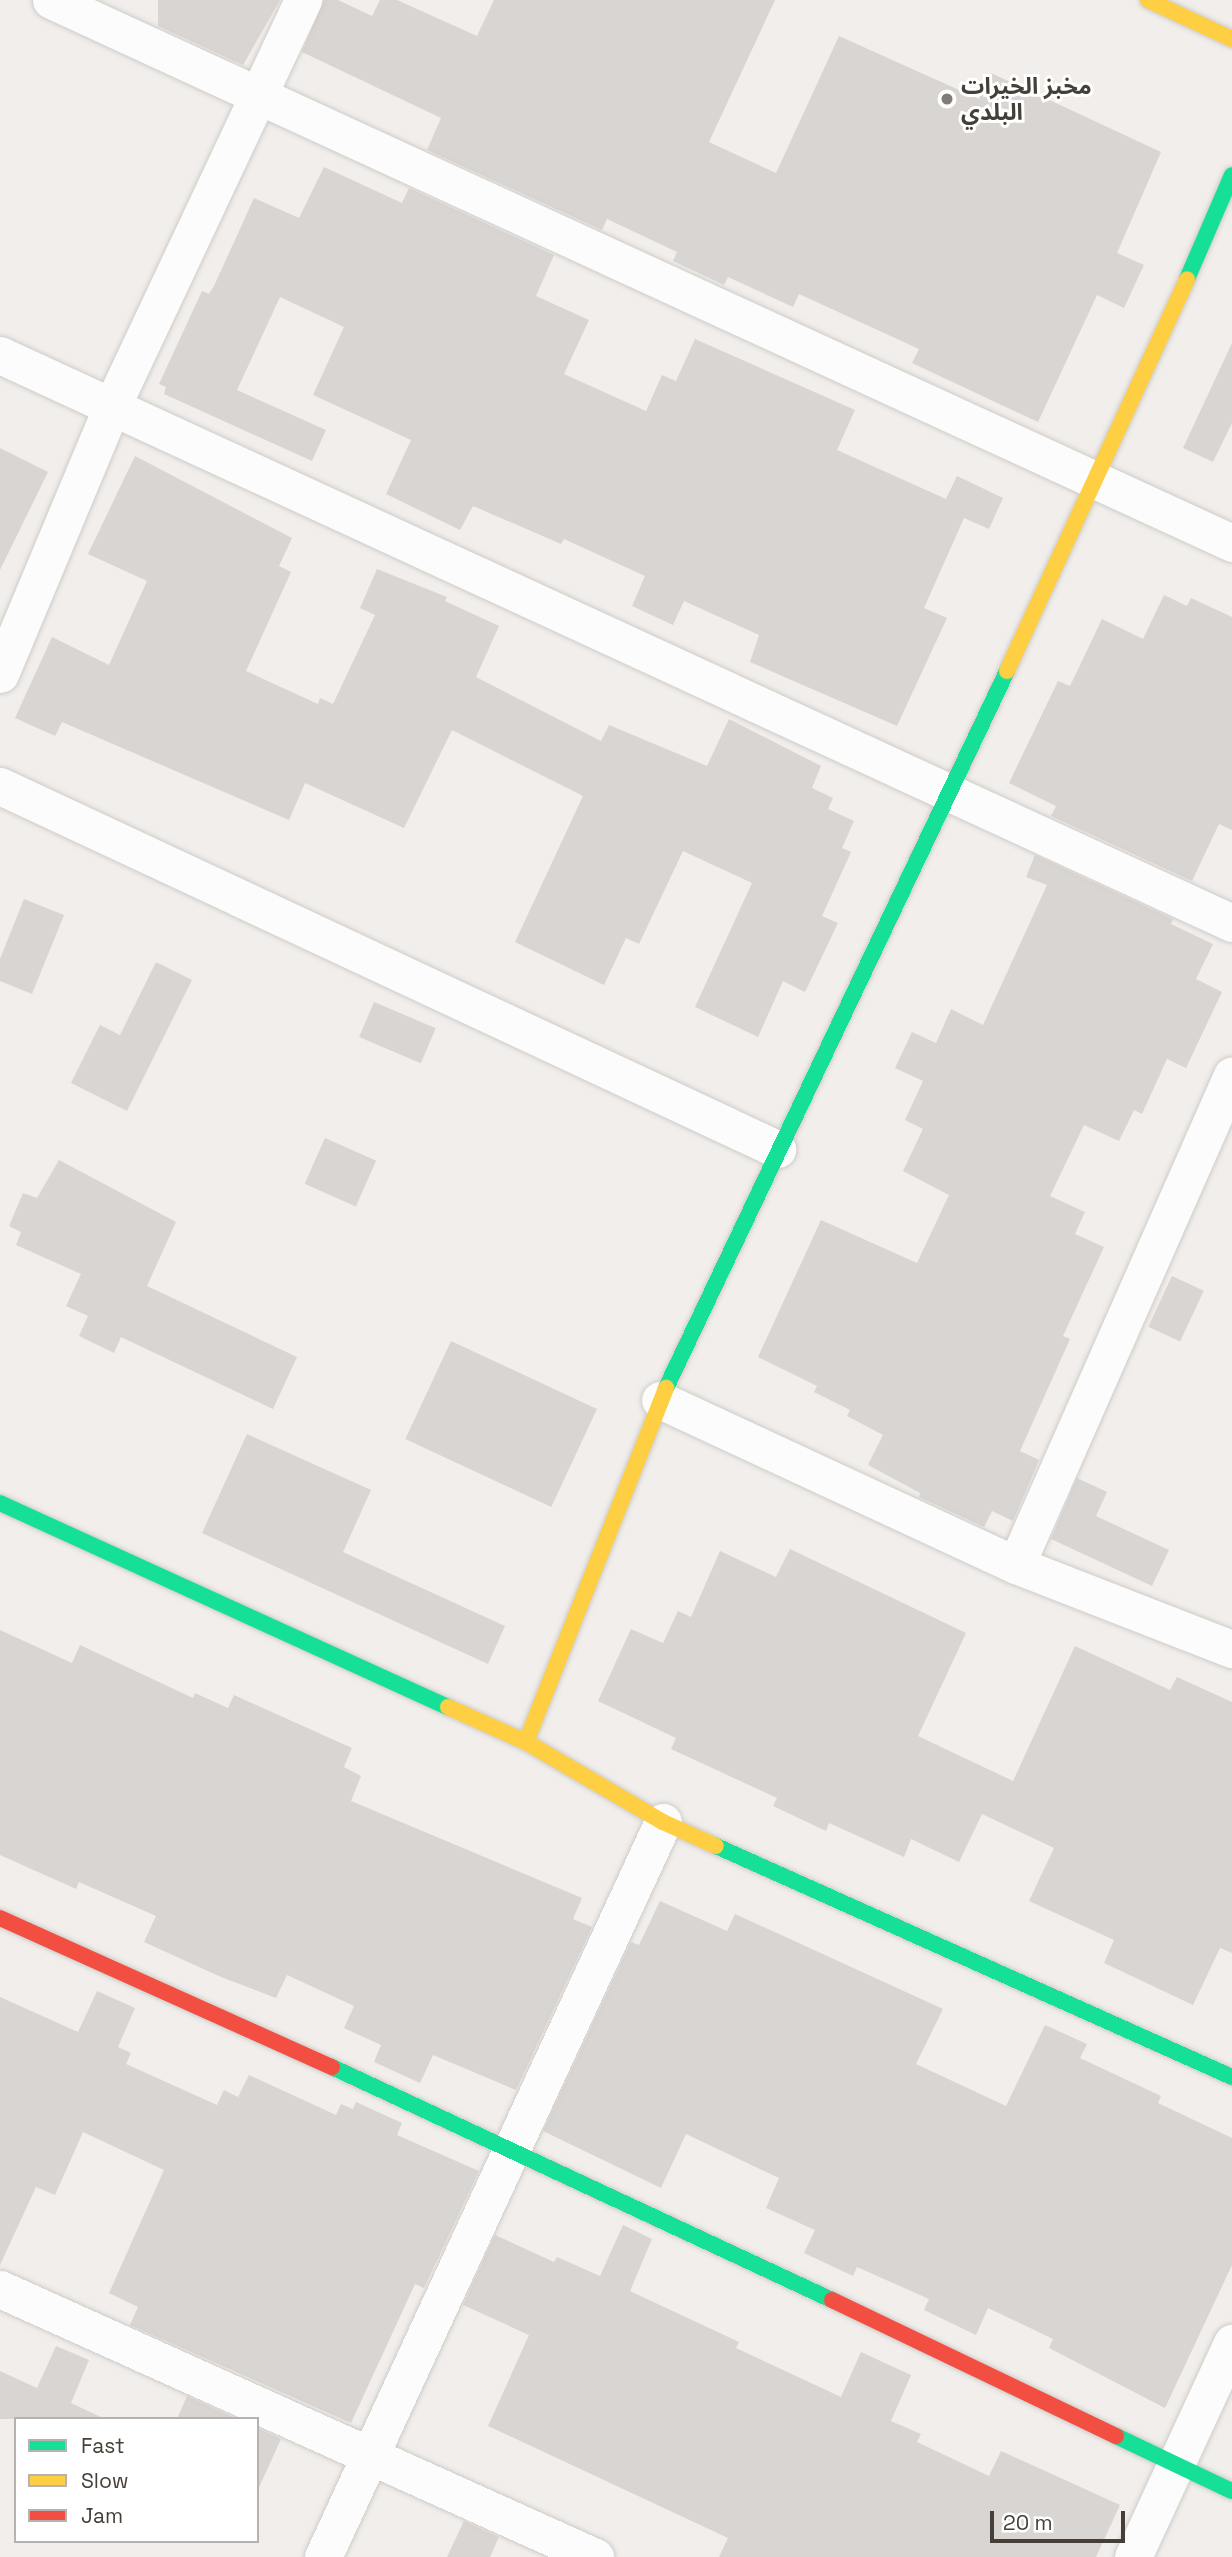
<!DOCTYPE html>
<meta charset="utf-8">
<style>
body{margin:0}
#map{position:relative;width:1232px;height:2557px;overflow:hidden;background:#f1eeeb;font-family:"Space Grotesk","Noto Sans Arabic",sans-serif}
div>[style]{position:absolute}
.building>*{inset:0;background:#d9d5d2;transform-origin:0 0}
.roads{filter:drop-shadow(0 0 2px #ceccc9) drop-shadow(0 0 2px #ceccc9)}
.street>*{height:37px;margin:-18.5px;padding:0 18.5px;transform-origin:18.5px;border-radius:18.5px;background:#fdfcfc}
.fast>*{height:16px;margin:-8px;padding:0 8px;transform-origin:8px;border-radius:8px;background:#16e098}
.slow>*{height:16px;margin:-8px;padding:0 8px;transform-origin:8px;border-radius:8px;background:#ffcf43}
.jam>*{height:16px;margin:-8px;padding:0 8px;transform-origin:8px;border-radius:8px;background:#f24e42}
.dots>*{width:19px;height:19px;translate:-50% -50%;box-sizing:border-box;border:4px solid #fff;border-radius:50%}
span{translate:-50% -50%;white-space:nowrap;text-align:center;line-height:1.15;-webkit-text-stroke:6px #fff;paint-order:stroke}
.poi-label{font-size:23px;color:#453f38;font-weight:700}
.left{translate:0 -50%;text-align:left}
.legend{position:absolute;left:14px;top:2417px;width:245px;height:126px;box-sizing:border-box;background:#fff;border:2px solid #b5b2af;margin:0;padding:9px 12px;list-style:none;font-size:21px;color:#453f38}
.legend li{display:flex;align-items:center;gap:14px;height:35px}
.legend b{width:35px;border:2px solid #b5b2af}
.scale{position:absolute;left:990px;top:2511px;width:135px;height:32px;box-sizing:border-box;border:4px solid #453f38;border-top:0;padding-left:9px;font-size:21px;line-height:24px;white-space:nowrap;color:#453f38;-webkit-text-stroke:5px #fff;paint-order:stroke}
</style>
<div id="map">
<div class="building">
<div style="clip-path:polygon(158px 0,280px 0,243px 65px,158px 26px)"></div>
<div style="clip-path:polygon(324px 0,338px 0,372px 16px,380px 0,397px 0,477px 36px,494px 0,775px 0,709px 142px,776px 173px,839px 36px,979px 99px,991px 73px,1161px 152px,1117px 253px,1144px 265px,1124px 308px,1097px 295px,1038px 422px,912px 363px,919px 349px,799px 294px,793px 307px,728px 277px,724px 285px,673px 261px,677px 252px,607px 219px,602px 230px,427px 150px,441px 118px,302px 52px)"></div>
<div style="clip-path:polygon(324px 167px,402px 203px,409px 188px,554px 255px,536px 296px,589px 320px,564px 374px,646px 411px,662px 375px,676px 381px,695px 339px,855px 410px,837px 450px,946px 499px,957px 476px,1003px 498px,989px 529px,964px 518px,924px 608px,947px 618px,897px 726px,750px 662px,759px 635px,684px 601px,673px 625px,632px 606px,645px 576px,564px 539px,561px 544px,473px 506px,460px 530px,386px 494px,411px 440px,313px 395px,344px 327px,280px 297px,237px 390px,326px 430px,312px 461px,164px 394px,166px 387px,159px 384px,202px 291px,209px 294px,214px 286px,254px 198px,299px 218px)"></div>
<div style="clip-path:polygon(1232px 343px,1232px 423px,1213px 462px,1183px 448px)"></div>
<div style="clip-path:polygon(0 448px,48px 472px,0 570px)"></div>
<div style="clip-path:polygon(135px 456px,292px 538px,279px 566px,291px 572px,246px 671px,318px 704px,320px 698px,333px 704px,375px 615px,360px 608px,377px 569px,447px 597px,445px 601px,499px 626px,476px 677px,601px 741px,609px 725px,707px 766px,729px 719px,821px 766px,812px 788px,833px 798px,828px 809px,854px 821px,842px 848px,851px 852px,822px 916px,838px 923px,805px 992px,783px 981px,758px 1037px,695px 1007px,752px 883px,683px 851px,639px 944px,626px 938px,604px 985px,515px 942px,583px 796px,452px 730px,404px 828px,305px 783px,289px 820px,62px 722px,55px 736px,15px 718px,52px 637px,109px 665px,147px 581px,88px 554px)"></div>
<div style="clip-path:polygon(1164px 595px,1187px 606px,1191px 598px,1232px 617px,1232px 830px,1219px 824px,1192px 881px,1051px 816px,1056px 806px,1009px 783px,1058px 681px,1070px 686px,1102px 619px,1143px 639px)"></div>
<div style="clip-path:polygon(1035px 855px,1173px 919px,1171px 924px,1213px 944px,1196px 979px,1222px 992px,1186px 1068px,1167px 1059px,1142px 1114px,1134px 1110px,1119px 1141px,1084px 1125px,1050px 1196px,1085px 1212px,1075px 1234px,1104px 1247px,1063px 1336px,1070px 1339px,1020px 1451px,1039px 1460px,1013px 1521px,992px 1511px,984px 1527px,919px 1497px,920px 1493px,868px 1465px,883px 1435px,847px 1416px,850px 1410px,814px 1392px,817px 1386px,758px 1357px,821px 1220px,917px 1263px,949px 1195px,903px 1171px,923px 1129px,905px 1120px,923px 1081px,895px 1068px,912px 1032px,936px 1043px,951px 1009px,983px 1025px,1047px 885px,1026px 877px)"></div>
<div style="clip-path:polygon(24px 899px,64px 915px,32px 994px,0 981px,0 959px)"></div>
<div style="clip-path:polygon(156px 962px,192px 980px,127px 1111px,71px 1083px,100px 1025px,120px 1035px)"></div>
<div style="left:374px;top:1002px;width:67px;height:38px;rotate:23deg"></div>
<div style="left:325px;top:1138px;width:56px;height:50px;rotate:24deg"></div>
<div style="clip-path:polygon(59px 1160px,176px 1222px,147px 1286px,297px 1357px,273px 1409px,121px 1337px,114px 1353px,79px 1336px,88px 1316px,66px 1306px,81px 1274px,16px 1245px,21px 1232px,9px 1226px,23px 1193px,37px 1198px)"></div>
<div style="left:1172px;top:1276px;width:35px;height:56px;rotate:25deg"></div>
<div style="left:451px;top:1341px;width:161px;height:108px;rotate:25deg"></div>
<div style="clip-path:polygon(247px 1434px,371px 1490px,343px 1552px,505px 1626px,488px 1664px,202px 1533px)"></div>
<div style="clip-path:polygon(1077px 1478px,1107px 1492px,1096px 1516px,1169px 1550px,1152px 1586px,1051px 1539px)"></div>
<div style="clip-path:polygon(790px 1549px,966px 1633px,918px 1736px,1013px 1781px,1075px 1646px,1170px 1690px,1177px 1677px,1232px 1702px,1232px 1953px,1220px 1948px,1193px 2005px,1104px 1963px,1114px 1940px,1029px 1901px,1054px 1848px,982px 1814px,959px 1862px,911px 1839px,904px 1857px,829px 1823px,826px 1831px,773px 1806px,777px 1798px,671px 1749px,676px 1738px,598px 1701px,631px 1629px,663px 1643px,678px 1611px,691px 1617px,720px 1551px,776px 1577px)"></div>
<div style="clip-path:polygon(0 1630px,72px 1663px,80px 1645px,193px 1698px,195px 1693px,228px 1708px,234px 1695px,352px 1748px,344px 1767px,361px 1776px,351px 1801px,582px 1898px,573px 1919px,592px 1927px,516px 2090px,433px 2055px,420px 2083px,374px 2062px,381px 2045px,344px 2028px,354px 2006px,287px 1975px,276px 1998px,221px 1977px,144px 1942px,156px 1916px,79px 1882px,76px 1889px,0 1855px)"></div>
<div style="clip-path:polygon(660px 1901px,727px 1931px,735px 1914px,943px 2009px,916px 2064px,1006px 2106px,1045px 2025px,1087px 2044px,1080px 2058px,1161px 2096px,1158px 2103px,1232px 2138px,1232px 2265px,1165px 2408px,1049px 2348px,1053px 2339px,988px 2308px,976px 2335px,924px 2310px,929px 2299px,857px 2267px,853px 2276px,804px 2253px,815px 2230px,766px 2208px,779px 2178px,686px 2134px,661px 2188px,543px 2131px,631px 1942px,639px 1945px)"></div>
<div style="clip-path:polygon(97px 1991px,135px 2008px,118px 2047px,131px 2053px,126px 2064px,217px 2105px,224px 2090px,238px 2097px,249px 2075px,336px 2115px,341px 2104px,353px 2109px,356px 2102px,402px 2123px,397px 2135px,479px 2171px,424px 2288px,415px 2284px,351px 2423px,130px 2325px,138px 2307px,109px 2293px,164px 2170px,83px 2132px,55px 2195px,36px 2187px,0 2265px,0 1997px,78px 2032px)"></div>
<div style="clip-path:polygon(623px 2225px,652px 2239px,630px 2291px,739px 2342px,736px 2348px,841px 2397px,861px 2352px,911px 2375px,891px 2421px,921px 2434px,917px 2442px,989px 2476px,1001px 2451px,1120px 2505px,1096px 2557px,719px 2557px,728px 2538px,488px 2426px,529px 2335px,463px 2305px,495px 2235px,554px 2262px,557px 2257px,600px 2276px)"></div>
<div style="clip-path:polygon(56px 2346px,89px 2360px,71px 2403px,105px 2419px,0 2419px,0 2371px,37px 2388px)"></div>
<div style="clip-path:polygon(187px 2396px,237px 2419px,177px 2419px)"></div>
<div style="clip-path:polygon(257px 2428px,281px 2439px,257px 2492px)"></div>
<div style="clip-path:polygon(464px 2521px,499px 2537px,490px 2557px,447px 2557px)"></div>
</div>
<div class="roads">
<div class="street">
<div style="left:51px;top:0;width:1300px;rotate:24.69deg"></div>
<div style="left:0;top:355px;width:1357px;rotate:24.75deg"></div>
<div style="left:0;top:674px;width:290px;rotate:-67.3deg"></div>
<div style="left:112px;top:406px;width:449px;rotate:-64.8deg"></div>
<div style="left:0;top:786px;width:858px;rotate:25.04deg"></div>
<div style="left:660px;top:1400px;width:392px;rotate:24.9deg"></div>
<div style="left:1016px;top:1565px;width:232px;rotate:21.3deg"></div>
<div style="left:1016px;top:1565px;width:535px;rotate:-66.21deg"></div>
<div style="left:0;top:2289px;width:653px;rotate:24.25deg"></div>
<div style="left:323px;top:2557px;width:810px;rotate:-65.18deg"></div>
<div style="left:1133px;top:2557px;width:236px;rotate:-65.2deg"></div>
</div>
<div class="fast">
<div style="left:1187px;top:279px;width:113px;rotate:-66.6deg"></div>
<div style="left:666px;top:1388px;width:794px;rotate:-64.56deg"></div>
<div style="left:0;top:1503px;width:492px;rotate:24.5deg"></div>
<div style="left:716px;top:1846px;width:565px;rotate:24.12deg"></div>
<div style="left:332px;top:2067px;width:552px;rotate:24.99deg"></div>
<div style="left:1116px;top:2436px;width:128px;rotate:25.4deg"></div>
</div>
<div class="slow">
<div style="left:1148px;top:0;width:93px;rotate:24.9deg"></div>
<div style="left:1007px;top:671px;width:431px;rotate:-65.3deg"></div>
<div style="left:448px;top:1707px;width:85px;rotate:24.2deg"></div>
<div style="left:526px;top:1742px;width:159px;rotate:30.3deg"></div>
<div style="left:663px;top:1822px;width:58px;rotate:24.4deg"></div>
<div style="left:526px;top:1742px;width:381px;rotate:-68.4deg"></div>
</div>
<div class="jam">
<div style="left:0;top:1918px;width:364px;rotate:24.2deg"></div>
<div style="left:832px;top:2300px;width:315px;rotate:25.6deg"></div>
</div>
</div>
<div class="dots">
<div style="left:947px;top:99px;background:#817c77"></div>
</div>
<div class="poi-label">
<span class="left" style="left:961px;top:99px">مخبز الخيرات<br>البلدي</span>
</div>
<ul class="legend">
<li><b style="height:9px;background:#16e098"></b>Fast</li>
<li><b style="height:9px;background:#ffcf43"></b>Slow</li>
<li><b style="height:9px;background:#f24e42"></b>Jam</li>
</ul>
<div class="scale">20 m</div>
</div>
